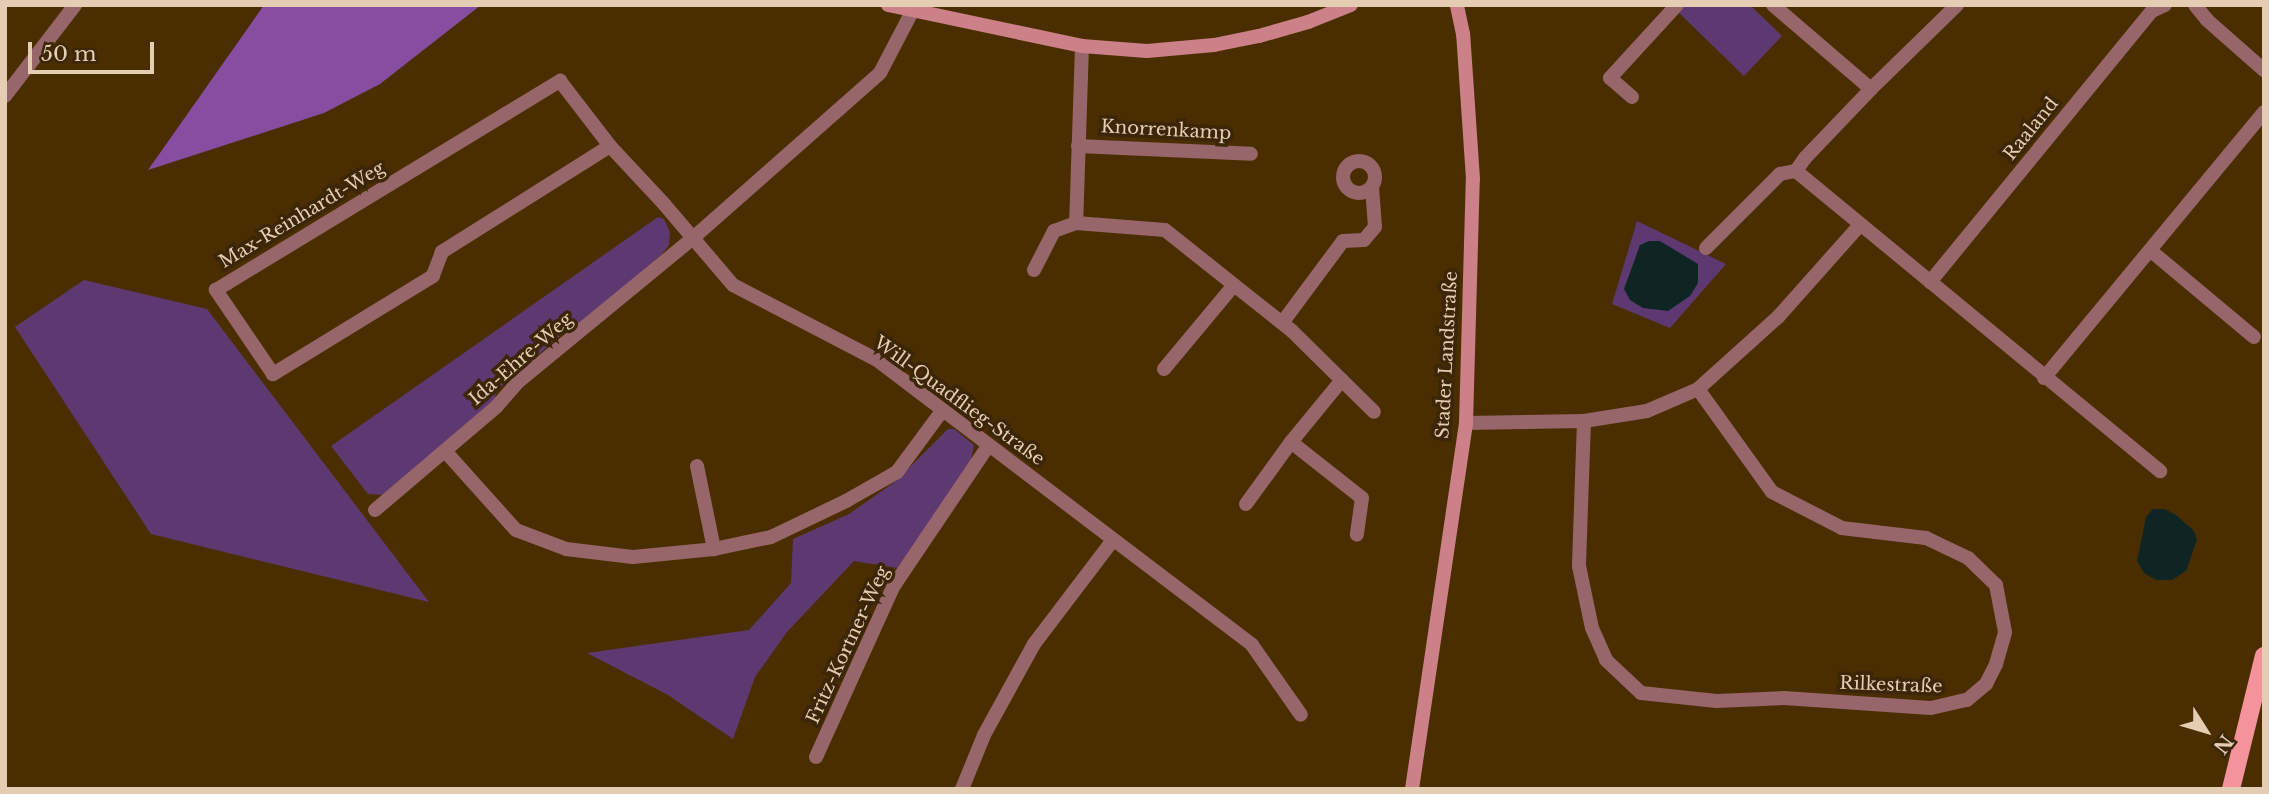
<!DOCTYPE html>
<meta charset="utf-8">
<style>
body{margin:0}
#map{position:relative;width:2269px;height:794px;overflow:hidden;background:#4b2e00;font-family:"Libre Baskerville",serif}
div>[style]{position:absolute}
.green>*{inset:0;background:#5e3971}
.forest>*{inset:0;background:#864da1}
.water>*{inset:0;background:#0f2524}
.street>*{height:14px;margin:-7px;padding:0 7px;transform-origin:7px;border-radius:7px;background:#96666a}
.street>.ring{margin:-7px;padding:0;box-sizing:content-box;background:none;border:14px solid #96666a;border-radius:50%}
.secondary>*{height:14px;margin:-7px;padding:0 7px;transform-origin:7px;border-radius:7px;background:#cc8087}
.primary>*{height:18px;margin:-9px;padding:0 9px;transform-origin:9px;border-radius:9px;background:#f5939d}
span{translate:-50% -50%;white-space:nowrap;text-align:center;line-height:1.15;-webkit-text-stroke:7px #3b2607;paint-order:stroke}
.street-label{font-size:18px;color:#e4cdb2}
.frame{position:absolute;inset:0;border:7px solid #e4cdb2;pointer-events:none}
.north{position:absolute;left:2171px;top:696px;width:70px;height:70px;-webkit-text-stroke:5px #3b2607;paint-order:stroke;rotate:127deg;font-size:19px;font-weight:700;line-height:28px;text-align:center;color:#e4cdb2}
.north::after{content:'';display:block;margin:auto;width:24px;height:32px;background:#e4cdb2;clip-path:polygon(50% 0,100% 100%,50% 72%,0 100%)}
.scale{position:absolute;left:28px;top:42px;width:126px;height:32px;box-sizing:border-box;border:4px solid #e4cdb2;border-top:0;padding-left:9px;font-size:21px;line-height:24px;white-space:nowrap;color:#e4cdb2;-webkit-text-stroke:5px #3b2607;paint-order:stroke}
</style>
<div id="map">
<div class="green">
<div style="clip-path:polygon(1683px 5px,1750px 5px,1782px 36px,1744px 76px,1677px 11px)"></div>
<div style="clip-path:polygon(658px 217px,664px 219px,670px 232px,669px 245px,662px 254px,577px 328px,568px 329px,496px 391px,495px 399px,384px 495px,368px 494px,331px 446px)"></div>
<div style="clip-path:polygon(1637px 221px,1726px 264px,1670px 328px,1612px 304px)"></div>
<div style="clip-path:polygon(84px 280px,207px 309px,429px 602px,151px 534px,15px 327px)"></div>
<div style="clip-path:polygon(948px 429px,954px 429px,974px 445px,970px 465px,897px 568px,854px 561px,787px 632px,755px 677px,733px 739px,668px 695px,587px 653px,749px 630px,791px 583px,793px 539px,849px 514px,896px 481px)"></div>
</div>
<div class="forest">
<div style="clip-path:polygon(264px 5px,481px 5px,380px 84px,324px 113px,148px 170px)"></div>
</div>
<div class="water">
<div style="clip-path:polygon(1649px 241px,1660px 241px,1698px 264px,1698px 283px,1690px 296px,1668px 311px,1643px 308px,1630px 300px,1624px 289px,1640px 245px)"></div>
<div style="clip-path:polygon(2153px 509px,2165px 509px,2176px 515px,2194px 531px,2197px 540px,2186px 571px,2172px 580px,2156px 580px,2144px 573px,2137px 561px,2146px 517px)"></div>
</div>
<div class="street">
<div style="left:1773px;top:5px;width:129px;rotate:40.6deg"></div>
<div style="left:1957px;top:5px;width:120px;rotate:135.7deg"></div>
<div style="left:1871px;top:89px;width:95px;rotate:133.7deg"></div>
<div style="left:1805px;top:158px;width:16px;rotate:125deg"></div>
<div style="left:1796px;top:171px;width:472px;rotate:39.5deg"></div>
<div style="left:2195px;top:5px;width:19px;rotate:51deg"></div>
<div style="left:2207px;top:20px;width:76px;rotate:41.3deg"></div>
<div style="left:1082px;top:46px;width:177px;rotate:91.9deg"></div>
<div style="left:1076px;top:223px;width:89px;rotate:4.5deg"></div>
<div style="left:1165px;top:230px;width:162px;rotate:38.5deg"></div>
<div style="left:1292px;top:331px;width:115px;rotate:44.6deg"></div>
<div style="left:5px;top:96px;width:115px;rotate:-52.4deg"></div>
<div style="left:1632px;top:97px;width:29px;rotate:-139deg"></div>
<div style="left:1610px;top:78px;width:99px;rotate:-47.5deg"></div>
<div style="left:610px;top:146px;width:199px;rotate:147.8deg"></div>
<div style="left:442px;top:252px;width:26px;rotate:111deg"></div>
<div style="left:433px;top:276px;width:188px;rotate:148.5deg"></div>
<div style="left:273px;top:374px;width:102px;rotate:-124.2deg"></div>
<div style="left:216px;top:290px;width:403px;rotate:-31.3deg"></div>
<div style="left:560px;top:81px;width:82px;rotate:52.4deg"></div>
<div style="left:610px;top:146px;width:79px;rotate:47deg"></div>
<div style="left:664px;top:204px;width:106px;rotate:49.6deg"></div>
<div style="left:733px;top:285px;width:162px;rotate:27.5deg"></div>
<div style="left:877px;top:360px;width:471px;rotate:37.2deg"></div>
<div style="left:1252px;top:645px;width:85px;rotate:55deg"></div>
<div style="left:1078px;top:146px;width:173px;rotate:2.6deg"></div>
<div class="ring" style="left:1343px;top:161px;width:18px;height:18px"></div>
<div style="left:1706px;top:248px;width:105px;rotate:-45deg"></div>
<div style="left:1780px;top:174px;width:16px;rotate:-11deg"></div>
<div style="left:2151px;top:251px;width:134px;rotate:39.9deg"></div>
<div style="left:1034px;top:270px;width:44px;rotate:-62.9deg"></div>
<div style="left:1054px;top:231px;width:23px;rotate:-20deg"></div>
<div style="left:1930px;top:282px;width:350px;rotate:-50.7deg"></div>
<div style="left:2152px;top:11px;width:14px;rotate:-25deg"></div>
<div style="left:1282px;top:323px;width:102px;rotate:-53.4deg"></div>
<div style="left:1343px;top:241px;width:21px;rotate:-3deg"></div>
<div style="left:1364px;top:240px;width:17px;rotate:-50deg"></div>
<div style="left:1375px;top:227px;width:40px;rotate:-94.3deg"></div>
<div style="left:1164px;top:369px;width:109px;rotate:-50.2deg"></div>
<div style="left:2044px;top:378px;width:345px;rotate:-50.4deg"></div>
<div style="left:1584px;top:421px;width:145px;rotate:92deg"></div>
<div style="left:1579px;top:566px;width:63px;rotate:78.2deg"></div>
<div style="left:1592px;top:628px;width:35px;rotate:66deg"></div>
<div style="left:1606px;top:660px;width:48px;rotate:43.3deg"></div>
<div style="left:1641px;top:693px;width:76px;rotate:6deg"></div>
<div style="left:1717px;top:701px;width:67px;rotate:-2.6deg"></div>
<div style="left:1784px;top:698px;width:147px;rotate:3.9deg"></div>
<div style="left:1931px;top:708px;width:37px;rotate:-13deg"></div>
<div style="left:1967px;top:700px;width:25px;rotate:-40deg"></div>
<div style="left:1986px;top:684px;width:22px;rotate:-63deg"></div>
<div style="left:1996px;top:664px;width:33px;rotate:-74deg"></div>
<div style="left:2005px;top:632px;width:48px;rotate:-100.8deg"></div>
<div style="left:1996px;top:585px;width:39px;rotate:-136deg"></div>
<div style="left:1968px;top:558px;width:47px;rotate:-154.5deg"></div>
<div style="left:1926px;top:538px;width:85px;rotate:-173.2deg"></div>
<div style="left:1842px;top:528px;width:79px;rotate:-152.8deg"></div>
<div style="left:1772px;top:492px;width:127px;rotate:-125.7deg"></div>
<div style="left:1466px;top:423px;width:118px;rotate:-1deg"></div>
<div style="left:1584px;top:421px;width:64px;rotate:-9deg"></div>
<div style="left:1647px;top:411px;width:56px;rotate:-23.3deg"></div>
<div style="left:1698px;top:389px;width:108px;rotate:-42deg"></div>
<div style="left:1778px;top:317px;width:123px;rotate:-48.3deg"></div>
<div style="left:1291px;top:442px;width:90px;rotate:38.3deg"></div>
<div style="left:1362px;top:498px;width:37px;rotate:98deg"></div>
<div style="left:445px;top:451px;width:106px;rotate:48.1deg"></div>
<div style="left:516px;top:530px;width:53px;rotate:20.8deg"></div>
<div style="left:566px;top:549px;width:67px;rotate:6.8deg"></div>
<div style="left:633px;top:557px;width:81px;rotate:-5.6deg"></div>
<div style="left:714px;top:549px;width:58px;rotate:-11.9deg"></div>
<div style="left:771px;top:537px;width:83px;rotate:-25.6deg"></div>
<div style="left:846px;top:501px;width:59px;rotate:-29.6deg"></div>
<div style="left:897px;top:472px;width:76px;rotate:-53.6deg"></div>
<div style="left:697px;top:466px;width:85px;rotate:78.4deg"></div>
<div style="left:1246px;top:504px;width:77px;rotate:-54deg"></div>
<div style="left:1291px;top:442px;width:80px;rotate:-50.6deg"></div>
<div style="left:375px;top:510px;width:160px;rotate:-40.4deg"></div>
<div style="left:497px;top:406px;width:33px;rotate:-49deg"></div>
<div style="left:519px;top:381px;width:225px;rotate:-39.4deg"></div>
<div style="left:693px;top:238px;width:249px;rotate:-41.4deg"></div>
<div style="left:880px;top:73px;width:71px;rotate:-62.4deg"></div>
<div style="left:816px;top:757px;width:187px;rotate:-65.6deg"></div>
<div style="left:893px;top:587px;width:170px;rotate:-56deg"></div>
<div style="left:962px;top:789px;width:58px;rotate:-67.8deg"></div>
<div style="left:984px;top:735px;width:104px;rotate:-61.2deg"></div>
<div style="left:1034px;top:644px;width:131px;rotate:-52.8deg"></div>
</div>
<div class="secondary">
<div style="left:888px;top:5px;width:198px;rotate:11.9deg"></div>
<div style="left:1082px;top:46px;width:65px;rotate:4.4deg"></div>
<div style="left:1147px;top:51px;width:67px;rotate:-5.1deg"></div>
<div style="left:1214px;top:45px;width:46px;rotate:-11.3deg"></div>
<div style="left:1259px;top:36px;width:51px;rotate:-15.9deg"></div>
<div style="left:1308px;top:22px;width:46px;rotate:-21.6deg"></div>
<div style="left:1412px;top:789px;width:370px;rotate:-81.6deg"></div>
<div style="left:1466px;top:423px;width:244px;rotate:-88.4deg"></div>
<div style="left:1473px;top:179px;width:145px;rotate:-93.9deg"></div>
<div style="left:1463px;top:34px;width:30px;rotate:-102deg"></div>
</div>
<div class="primary">
<div style="left:2231px;top:789px;width:137px;rotate:-76.1deg"></div>
</div>
<div class="street-label">
<span style="left:2031px;top:129px;rotate:-51deg">Raaland</span>
<span style="left:1166px;top:130px;rotate:3deg">Knorrenkamp</span>
<span style="left:302px;top:215px;rotate:-31deg">Max-Reinhardt-Weg</span>
<span style="left:1447px;top:355px;rotate:-87deg">Stader Landstraße</span>
<span style="left:521px;top:359px;rotate:-41deg">Ida-Ehre-Weg</span>
<span style="left:959px;top:401px;rotate:36deg">Will-Quadflieg-Straße</span>
<span style="left:848px;top:645px;rotate:-65deg">Fritz-Kortner-Weg</span>
<span style="left:1891px;top:685px;rotate:2deg">Rilkestraße</span>
</div>
<div class="frame"></div>
<div class="north">N</div>
<div class="scale">50 m</div>
</div>
